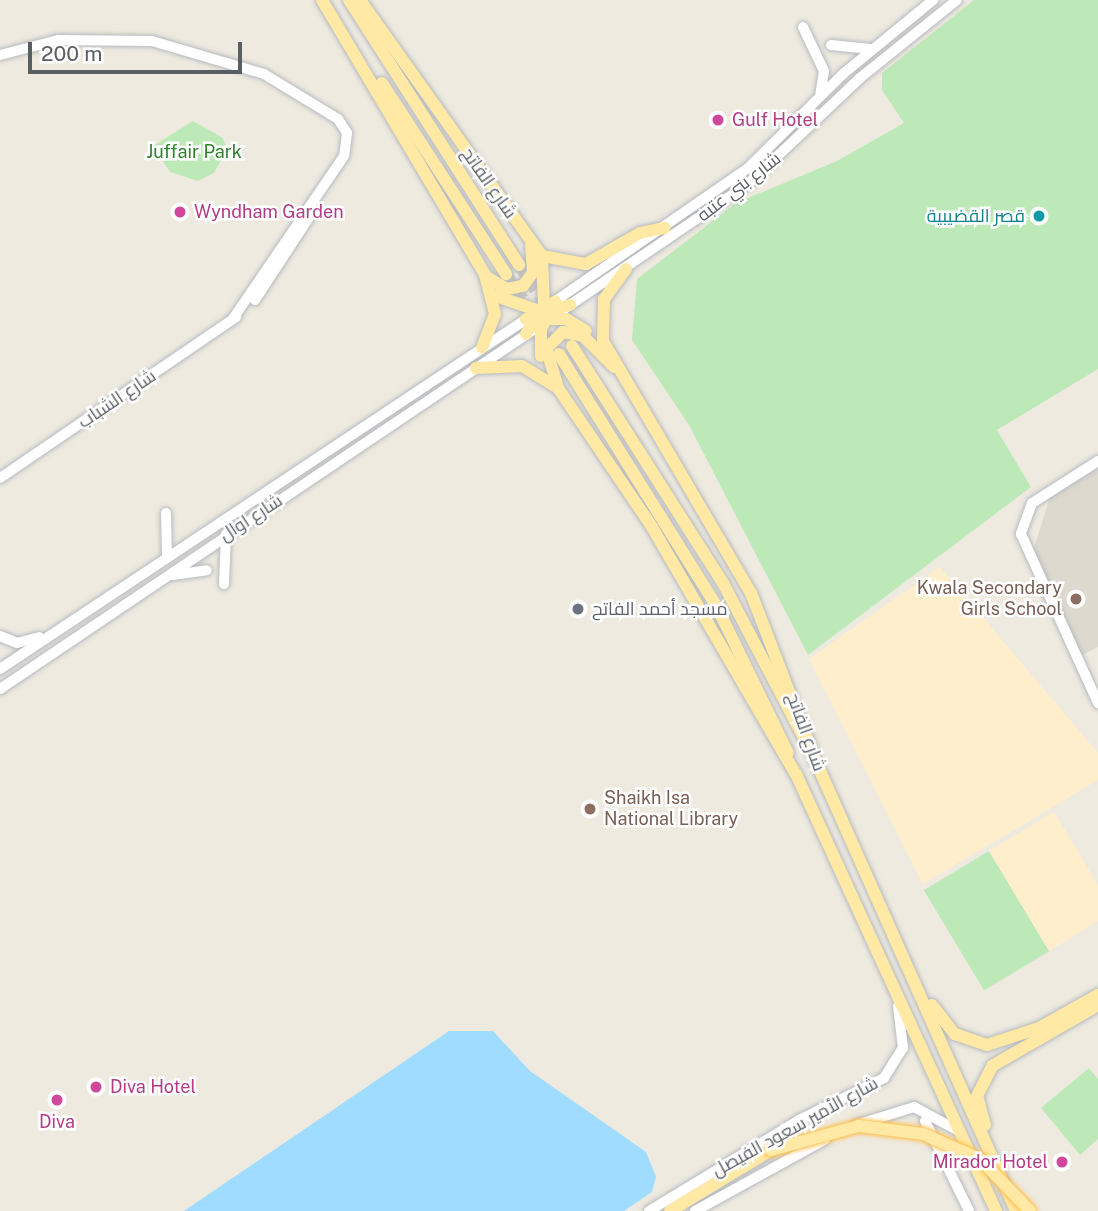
<!DOCTYPE html>
<meta charset="utf-8">
<style>
body{margin:0}
#map{position:relative;width:1098px;height:1211px;overflow:hidden;background:#eeeae0;font-family:"Public Sans",Cairo,sans-serif}
div>[style]{position:absolute}
.education>*{inset:0;background:#ddd9cf}
.green>*{inset:0;background:#bde9b9;transform-origin:0 0}
.sand>*{inset:0;background:#feeecb}
.water>*{inset:0;background:#9fdcff}
.primary-tunnel>*{height:12px;margin-top:-6px;transform-origin:0;background:repeating-linear-gradient(90deg,#c9c7c1 0 12px,transparent 0 18px)}
.roads{filter:drop-shadow(0 0 2px #b6babf) drop-shadow(0 0 2px #b6babf)}
.tertiary>*{height:10px;margin:-5px;padding:0 5px;transform-origin:5px;border-radius:5px;background:#fff}
.secondary>*{height:10px;margin:-5px;padding:0 5px;transform-origin:5px;border-radius:5px;background:#fff}
.primary>*{height:12px;margin:-6px;padding:0 6px;transform-origin:6px;border-radius:6px;background:#ffe9a4}
.bridges{filter:drop-shadow(0 0 2px #ffbe48) drop-shadow(0 0 2px #ffbe48)}
.primary-bridge>*{height:12px;margin:-6px;padding:0 6px;transform-origin:6px;border-radius:6px;background:#ffe9a4}
.dots>*{width:19px;height:19px;translate:-50% -50%;box-sizing:border-box;border:4px solid #fff;border-radius:50%}
span{translate:-50% -50%;white-space:nowrap;text-align:center;line-height:1.15;-webkit-text-stroke:5px #fff;paint-order:stroke}
.hotel-label{font-size:18px;color:#b23c85}
.left{translate:0 -50%;text-align:left}
.right{translate:-100% -50%;text-align:right}
.park-label{font-size:18px;color:#2d822a}
.street-label{font-size:18px;color:#595e63}
.culture-label{font-size:18px;color:#0d838f}
.education-label{font-size:18px;color:#785e54}
.worship-label{font-size:18px;color:#5b616d}
.scale{position:absolute;left:28px;top:42px;width:214px;height:32px;box-sizing:border-box;border:4px solid #595e63;border-top:0;padding-left:9px;font-size:21px;line-height:24px;white-space:nowrap;color:#595e63;-webkit-text-stroke:5px #fff;paint-order:stroke}
</style>
<div id="map">
<div class="education">
<div style="clip-path:polygon(1098px 469px,1098px 647px,1079px 657px,1033px 551px,1050px 497px)"></div>
</div>
<div class="green">
<div style="clip-path:polygon(974px 0,1098px 0,1098px 369px,997px 430px,1031px 487px,808px 655px,689px 425px,632px 340px,637px 279px,736px 203px,837px 161px,904px 123px,882px 90px,882px 73px)"></div>
<div style="clip-path:polygon(193px 121px,223px 138px,227px 150px,214px 173px,198px 181px,170px 172px,153px 146px)"></div>
<div style="left:989px;top:851px;width:117px;height:76px;rotate:59deg"></div>
<div style="clip-path:polygon(1089px 1068px,1098px 1079px,1098px 1139px,1080px 1155px,1041px 1108px)"></div>
</div>
<div class="sand">
<div style="clip-path:polygon(940px 567px,1098px 753px,1098px 780px,923px 884px,809px 659px)"></div>
<div style="clip-path:polygon(1054px 812px,1098px 885px,1098px 921px,1049px 951px,989px 851px)"></div>
</div>
<div class="water">
<div style="clip-path:polygon(449px 1031px,493px 1031px,530px 1071px,646px 1152px,656px 1177px,652px 1192px,624px 1211px,184px 1211px)"></div>
</div>
<div class="primary-tunnel">
<div style="left:519px;top:265px;width:47px;rotate:56.3deg"></div>
<div style="left:506px;top:274px;width:94px;rotate:56.3deg"></div>
</div>
<div class="roads">
<div class="tertiary">
<div style="left:0;top:55px;width:60px;rotate:-14.5deg"></div>
<div style="left:58px;top:40px;width:94px;rotate:0.6deg"></div>
<div style="left:152px;top:41px;width:117px;rotate:16.4deg"></div>
<div style="left:264px;top:74px;width:87px;rotate:31.3deg"></div>
<div style="left:338px;top:119px;width:17px;rotate:57deg"></div>
<div style="left:347px;top:133px;width:23px;rotate:97deg"></div>
<div style="left:344px;top:156px;width:197px;rotate:124.3deg"></div>
<div style="left:255px;top:300px;width:100px;rotate:-56.8deg"></div>
<div style="left:1098px;top:461px;width:78px;rotate:147.5deg"></div>
<div style="left:1032px;top:503px;width:33px;rotate:110deg"></div>
<div style="left:1021px;top:534px;width:186px;rotate:65.5deg"></div>
<div style="left:0;top:478px;width:286px;rotate:-34.3deg"></div>
<div style="left:925px;top:1121px;width:100px;rotate:63.9deg"></div>
<div style="left:856px;top:1125px;width:61px;rotate:-17.2deg"></div>
<div style="left:914px;top:1107px;width:49px;rotate:28.1deg"></div>
<div style="left:649px;top:1211px;width:175px;rotate:-31.2deg"></div>
<div style="left:799px;top:1120px;width:95px;rotate:-26.3deg"></div>
<div style="left:884px;top:1078px;width:36px;rotate:-58deg"></div>
<div style="left:903px;top:1048px;width:42px;rotate:-96.8deg"></div>
<div style="left:695px;top:1211px;width:149px;rotate:-28.8deg"></div>
</div>
<div class="secondary">
<div style="left:803px;top:27px;width:49px;rotate:64.5deg"></div>
<div style="left:824px;top:71px;width:25px;rotate:99deg"></div>
<div style="left:831px;top:45px;width:40px;rotate:5.7deg"></div>
<div style="left:551px;top:304px;width:238px;rotate:-34.6deg"></div>
<div style="left:747px;top:169px;width:135px;rotate:-44.7deg"></div>
<div style="left:843px;top:74px;width:117px;rotate:-39.4deg"></div>
<div style="left:564px;top:309px;width:222px;rotate:-34.2deg"></div>
<div style="left:748px;top:184px;width:154px;rotate:-43.4deg"></div>
<div style="left:860px;top:78px;width:124px;rotate:-38.8deg"></div>
<div style="left:166px;top:513px;width:43px;rotate:88.7deg"></div>
<div style="left:173px;top:575px;width:34px;rotate:-8deg"></div>
<div style="left:224px;top:584px;width:50px;rotate:-87.7deg"></div>
<div style="left:0;top:636px;width:18px;rotate:22deg"></div>
<div style="left:17px;top:643px;width:23px;rotate:-15deg"></div>
<div style="left:0;top:669px;width:638px;rotate:-33.62deg"></div>
<div style="left:0;top:689px;width:643px;rotate:-33.96deg"></div>
</div>
<div class="primary">
<div style="left:322px;top:0;width:320px;rotate:59.3deg"></div>
<div style="left:485px;top:275px;width:40px;rotate:75.6deg"></div>
<div style="left:495px;top:314px;width:36px;rotate:111deg"></div>
<div style="left:349px;top:0;width:315px;rotate:57.3deg"></div>
<div style="left:360px;top:0;width:314px;rotate:54.6deg"></div>
<div style="left:542px;top:256px;width:45px;rotate:10.3deg"></div>
<div style="left:586px;top:264px;width:62px;rotate:-29.9deg"></div>
<div style="left:640px;top:233px;width:25px;rotate:-12deg"></div>
<div style="left:382px;top:83px;width:228px;rotate:57deg"></div>
<div style="left:626px;top:269px;width:37px;rotate:126deg"></div>
<div style="left:604px;top:299px;width:42px;rotate:91.4deg"></div>
<div style="left:603px;top:341px;width:292px;rotate:59.6deg"></div>
<div style="left:751px;top:593px;width:183px;rotate:68.9deg"></div>
<div style="left:817px;top:764px;width:489px;rotate:66deg"></div>
<div style="left:488px;top:278px;width:22px;rotate:30deg"></div>
<div style="left:507px;top:289px;width:16px;rotate:-11deg"></div>
<div style="left:523px;top:286px;width:17px;rotate:-54deg"></div>
<div style="left:533px;top:272px;width:27px;rotate:-94deg"></div>
<div style="left:493px;top:295px;width:52px;rotate:19.1deg"></div>
<div style="left:542px;top:312px;width:29px;rotate:-14deg"></div>
<div style="left:526px;top:319px;width:40px"></div>
<div style="left:566px;top:319px;width:23px;rotate:31deg"></div>
<div style="left:526px;top:334px;width:33px;rotate:-57deg"></div>
<div style="left:544px;top:306px;width:50px;rotate:-92.3deg"></div>
<div style="left:572px;top:346px;width:281px;rotate:57.5deg"></div>
<div style="left:723px;top:583px;width:179px;rotate:62.4deg"></div>
<div style="left:559px;top:354px;width:298px;rotate:58deg"></div>
<div style="left:717px;top:607px;width:162px;rotate:64.1deg"></div>
<div style="left:541px;top:356px;width:27px;rotate:-90deg"></div>
<div style="left:541px;top:329px;width:31px;rotate:-63deg"></div>
<div style="left:476px;top:368px;width:46px;rotate:-2.5deg"></div>
<div style="left:522px;top:366px;width:42px;rotate:31.4deg"></div>
<div style="left:558px;top:388px;width:168px;rotate:55.9deg"></div>
<div style="left:652px;top:527px;width:286px;rotate:59.8deg"></div>
<div style="left:796px;top:774px;width:481px;rotate:65.4deg"></div>
<div style="left:557px;top:384px;width:37px;rotate:-107deg"></div>
<div style="left:546px;top:349px;width:24px;rotate:-45deg"></div>
<div style="left:563px;top:332px;width:20px;rotate:11deg"></div>
<div style="left:583px;top:336px;width:44px;rotate:45deg"></div>
<div style="left:932px;top:1005px;width:37px;rotate:52deg"></div>
<div style="left:955px;top:1034px;width:34px;rotate:19deg"></div>
<div style="left:987px;top:1045px;width:55px;rotate:-18.1deg"></div>
<div style="left:1039px;top:1028px;width:68px;rotate:-29.2deg"></div>
<div style="left:985px;top:1125px;width:30px;rotate:-105deg"></div>
<div style="left:977px;top:1096px;width:34px;rotate:-63deg"></div>
<div style="left:992px;top:1066px;width:122px;rotate:-29.9deg"></div>
<div style="left:670px;top:1211px;width:118px;rotate:-31.1deg"></div>
</div>
</div>
<div class="bridges">
<div class="primary-bridge">
<div style="left:771px;top:1150px;width:91px;rotate:-15.3deg"></div>
<div style="left:859px;top:1126px;width:64px;rotate:7.1deg"></div>
<div style="left:923px;top:1134px;width:62px;rotate:23.7deg"></div>
<div style="left:980px;top:1159px;width:72px;rotate:46.1deg"></div>
</div>
</div>
<div class="dots">
<div style="left:718px;top:120px;background:#d1479c"></div>
<div style="left:180px;top:212px;background:#d1479c"></div>
<div style="left:1039px;top:216px;background:#0f9aa8"></div>
<div style="left:1076px;top:599px;background:#8d6e63"></div>
<div style="left:578px;top:609px;background:#6b7280"></div>
<div style="left:590px;top:809px;background:#8d6e63"></div>
<div style="left:96px;top:1087px;background:#d1479c"></div>
<div style="left:57px;top:1100px;background:#d1479c"></div>
<div style="left:1062px;top:1162px;background:#d1479c"></div>
</div>
<div class="hotel-label">
<span class="left" style="left:732px;top:120px">Gulf Hotel</span>
<span class="left" style="left:194px;top:212px">Wyndham Garden</span>
<span class="left" style="left:110px;top:1087px">Diva Hotel</span>
<span style="left:57px;top:1122px">Diva</span>
<span class="right" style="left:1048px;top:1162px">Mirador Hotel</span>
</div>
<div class="park-label">
<span style="left:194px;top:152px">Juffair Park</span>
</div>
<div class="street-label">
<span style="left:489px;top:183px;rotate:55deg">شارع الفاتح</span>
<span style="left:739px;top:187px;rotate:-38deg">شارع بني عتبه</span>
<span style="left:117px;top:399px;rotate:-34deg">شارع الشباب</span>
<span style="left:251px;top:518px;rotate:-33deg">شارع اوال</span>
<span style="left:806px;top:732px;rotate:70deg">شارع الفاتح</span>
<span style="left:795px;top:1127px;rotate:-29deg">شارع الأمير سعود الفيصل</span>
</div>
<div class="culture-label">
<span class="right" style="left:1025px;top:216px">قصر القضيبية</span>
</div>
<div class="education-label">
<span class="right" style="left:1062px;top:599px">Kwala Secondary<br>Girls School</span>
<span class="left" style="left:604px;top:809px">Shaikh Isa<br>National Library</span>
</div>
<div class="worship-label">
<span class="left" style="left:592px;top:609px">مسجد أحمد الفاتح</span>
</div>
<div class="scale">200 m</div>
</div>
